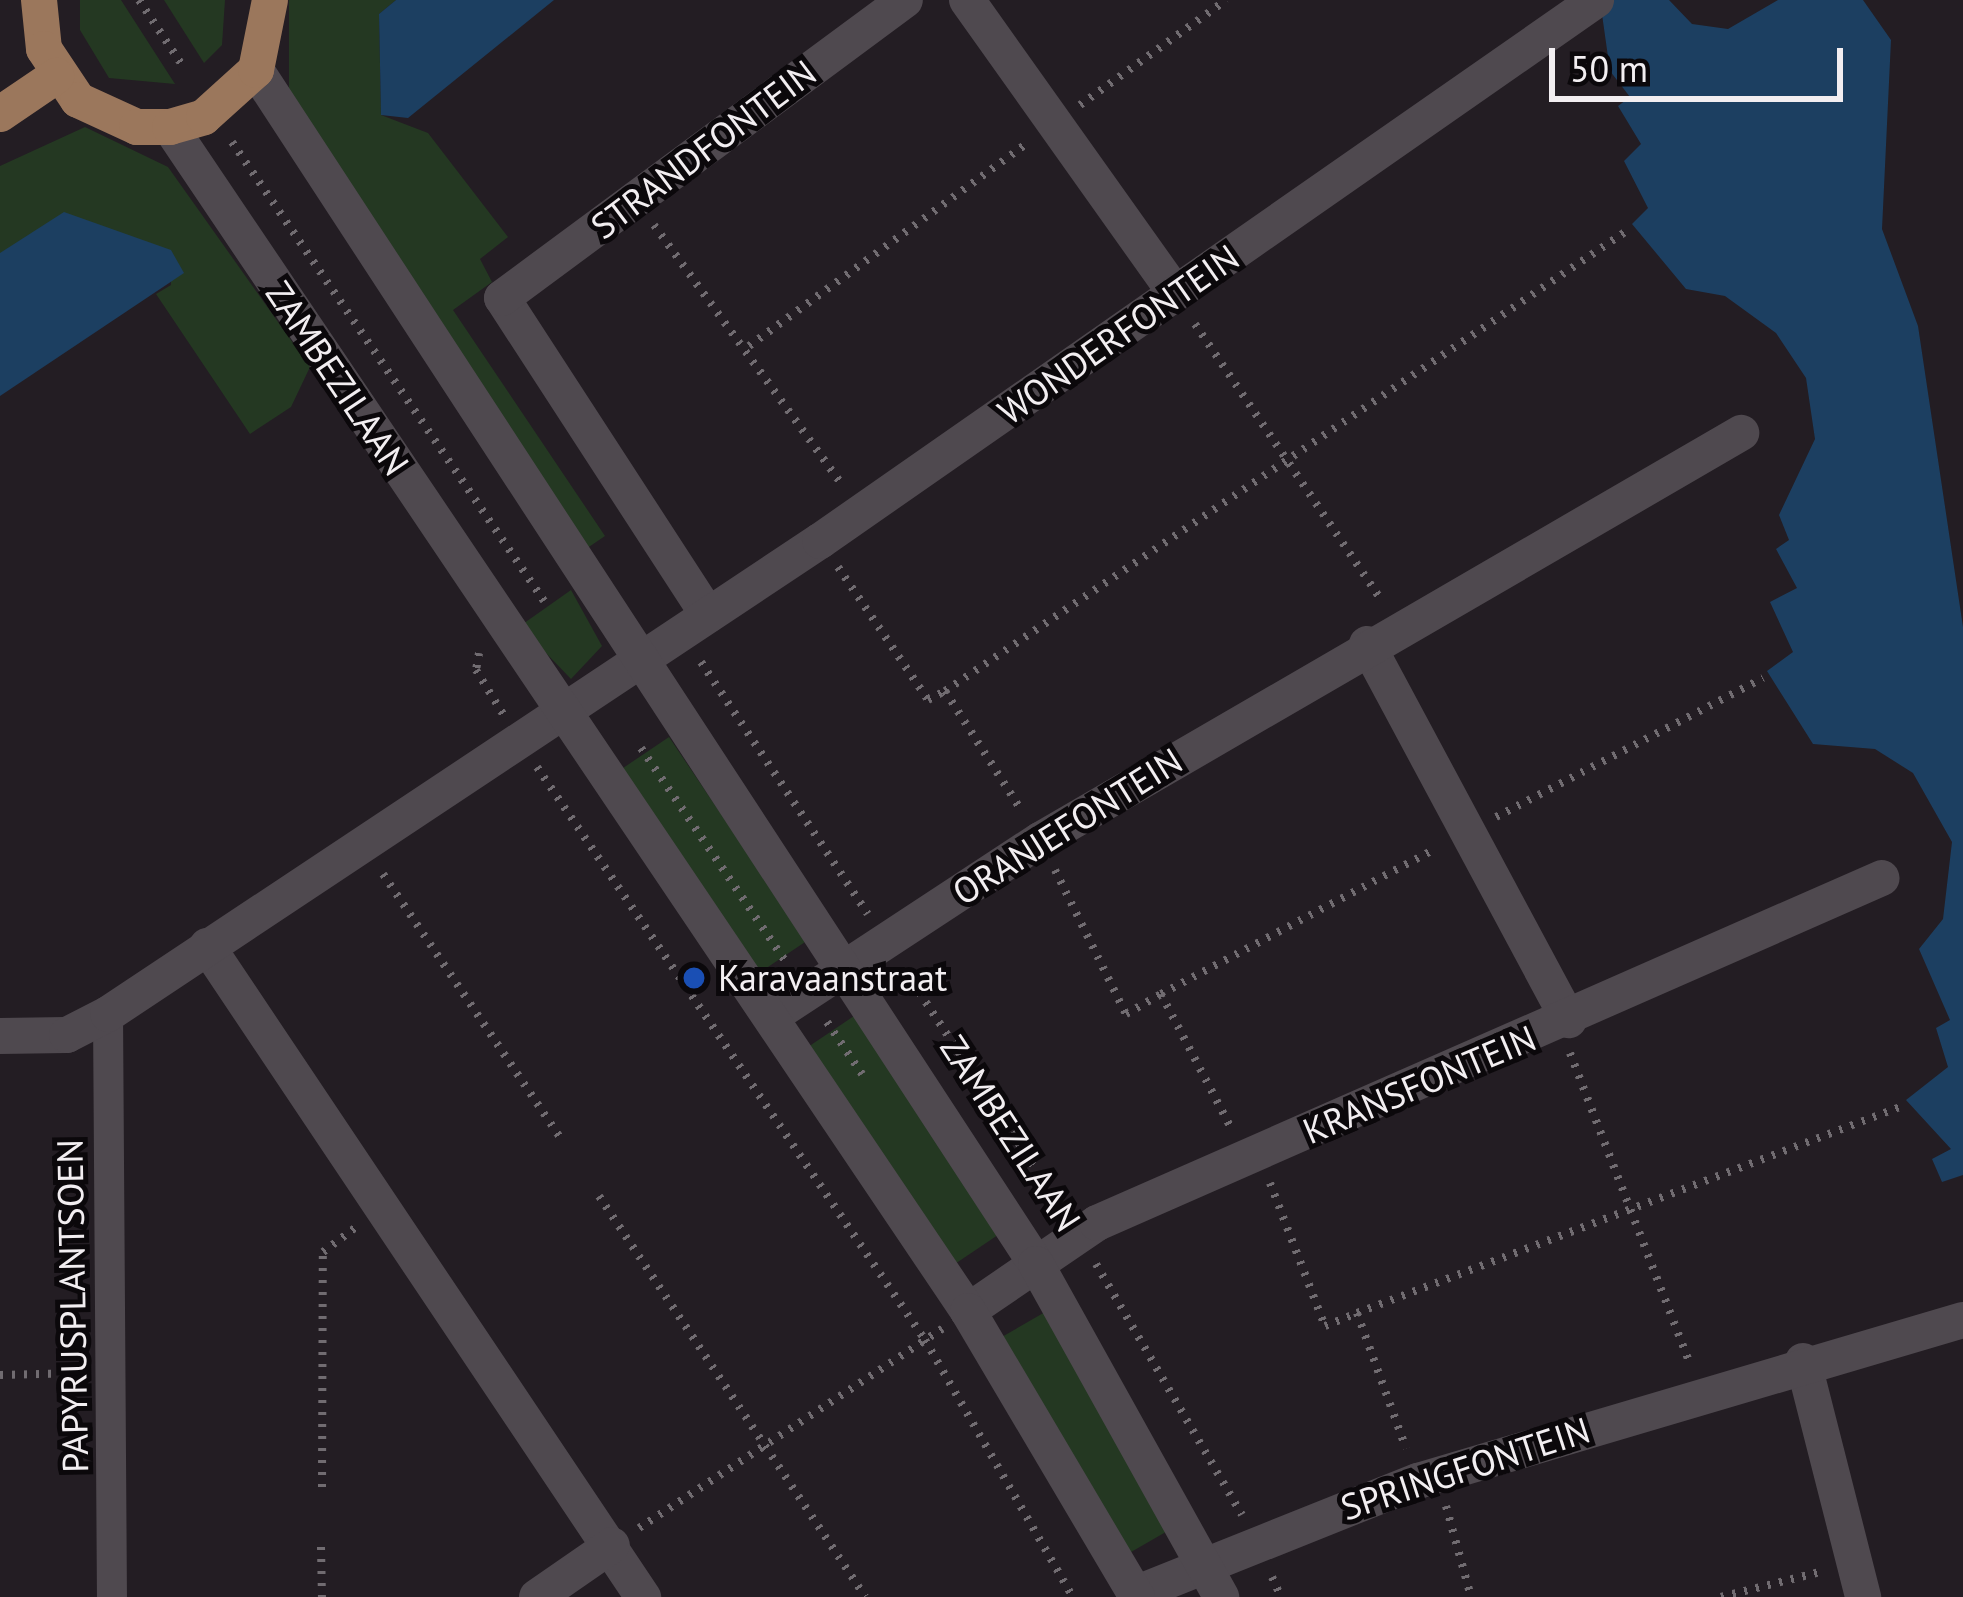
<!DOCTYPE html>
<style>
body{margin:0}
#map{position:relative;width:1963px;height:1597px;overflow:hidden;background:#231d23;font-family:"PT Sans",sans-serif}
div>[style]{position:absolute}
.green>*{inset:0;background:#243822;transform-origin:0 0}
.water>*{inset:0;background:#1c3f61}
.path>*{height:8px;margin-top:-4px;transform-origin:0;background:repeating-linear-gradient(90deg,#716c71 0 3px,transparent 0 12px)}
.pedestrian>*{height:30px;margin:-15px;padding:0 15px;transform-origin:15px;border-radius:15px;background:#4f494f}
.minor>*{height:36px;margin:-18px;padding:0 18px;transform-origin:18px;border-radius:18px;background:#4f494f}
.tertiary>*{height:36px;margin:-18px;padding:0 18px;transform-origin:18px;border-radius:18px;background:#4f494f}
.primary>*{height:36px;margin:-18px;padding:0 18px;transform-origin:18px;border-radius:18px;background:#9b775c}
.dots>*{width:33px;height:33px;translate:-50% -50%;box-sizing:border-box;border:6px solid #0b080b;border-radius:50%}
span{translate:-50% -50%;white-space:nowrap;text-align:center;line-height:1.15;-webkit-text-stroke:10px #0b080b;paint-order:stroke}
.street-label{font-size:36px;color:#f2eef1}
.poi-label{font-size:36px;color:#f2eef1}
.left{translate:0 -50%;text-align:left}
.scale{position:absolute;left:1549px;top:48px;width:294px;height:54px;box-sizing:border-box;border:6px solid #f2eef1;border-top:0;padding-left:15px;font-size:36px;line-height:42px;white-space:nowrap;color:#f2eef1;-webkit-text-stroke:9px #0b080b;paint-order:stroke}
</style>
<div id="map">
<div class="green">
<div style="clip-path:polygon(80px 0,121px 0,175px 84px,109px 78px,80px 30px)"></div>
<div style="clip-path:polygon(164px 0,225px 0,222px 45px,204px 63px)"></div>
<div style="clip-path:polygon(289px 0,396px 0,379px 14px,381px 115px,428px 133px,508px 237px,480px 259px,492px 282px,453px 310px,605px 536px,580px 553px,289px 92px)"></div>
<div style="clip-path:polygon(85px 127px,168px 167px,310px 367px,291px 407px,250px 434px,156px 294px,171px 285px,171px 250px,0 253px,0 166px)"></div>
<div style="clip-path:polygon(571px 590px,602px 646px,571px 679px,520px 626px)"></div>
<div style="left:669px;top:737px;width:246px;height:62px;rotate:56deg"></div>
<div style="left:854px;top:1016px;width:262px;height:60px;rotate:56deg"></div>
<div style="left:1052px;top:1308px;width:251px;height:61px;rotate:60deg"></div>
</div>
<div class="water">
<div style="clip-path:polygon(396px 0,554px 0,408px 118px,381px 115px,379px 14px)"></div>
<div style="clip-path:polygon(1600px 0,1669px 0,1692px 24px,1728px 29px,1778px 0,1863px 0,1891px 40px,1882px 229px,1918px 326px,1963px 627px,1963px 1175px,1942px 1182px,1932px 1159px,1951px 1149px,1906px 1100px,1948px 1067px,1936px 1028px,1950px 1020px,1919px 949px,1943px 919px,1952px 842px,1913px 773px,1875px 749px,1813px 744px,1767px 671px,1793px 652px,1770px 602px,1797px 588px,1776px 549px,1789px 540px,1779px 515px,1815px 439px,1806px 378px,1776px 333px,1725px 296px,1686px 289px,1632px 224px,1648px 208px,1624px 161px,1641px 144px,1618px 106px,1630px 97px,1610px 71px)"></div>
<div style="clip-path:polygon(64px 212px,171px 250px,184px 273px,0 396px,0 253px)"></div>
</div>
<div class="path">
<div style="left:139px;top:0;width:82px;rotate:56.5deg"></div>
<div style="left:1080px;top:105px;width:180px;rotate:-35.7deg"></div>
<div style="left:232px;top:142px;width:555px;rotate:55.79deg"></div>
<div style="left:654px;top:225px;width:319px;rotate:54.1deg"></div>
<div style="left:1195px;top:324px;width:333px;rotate:56deg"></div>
<div style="left:749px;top:346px;width:346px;rotate:-36.1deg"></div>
<div style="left:838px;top:567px;width:161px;rotate:55.9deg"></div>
<div style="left:928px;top:700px;width:19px;rotate:-28deg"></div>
<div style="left:945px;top:691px;width:141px;rotate:57.4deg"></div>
<div style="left:479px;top:653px;width:17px;rotate:100deg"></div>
<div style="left:476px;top:670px;width:52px;rotate:58.5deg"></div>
<div style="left:701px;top:662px;width:302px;rotate:56.5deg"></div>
<div style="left:945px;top:691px;width:820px;rotate:-34.02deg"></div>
<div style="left:641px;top:748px;width:262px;rotate:55.9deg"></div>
<div style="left:537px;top:767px;width:692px;rotate:55.9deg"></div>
<div style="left:925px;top:1340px;width:297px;rotate:60.1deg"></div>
<div style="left:1496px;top:817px;width:301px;rotate:-27.5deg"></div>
<div style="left:1055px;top:870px;width:161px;rotate:63.8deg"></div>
<div style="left:1126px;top:1014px;width:40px;rotate:-29.7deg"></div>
<div style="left:1161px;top:994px;width:151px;rotate:62.4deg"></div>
<div style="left:383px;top:874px;width:317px;rotate:56.1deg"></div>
<div style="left:906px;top:972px;width:279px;rotate:56.7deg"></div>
<div style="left:1161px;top:994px;width:310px;rotate:-27.9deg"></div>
<div style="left:827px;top:1022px;width:63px;rotate:56.1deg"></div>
<div style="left:1570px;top:1053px;width:333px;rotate:68.9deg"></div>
<div style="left:1270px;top:1183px;width:153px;rotate:69deg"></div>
<div style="left:1325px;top:1326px;width:35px;rotate:-22deg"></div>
<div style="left:1357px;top:1313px;width:144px;rotate:70.1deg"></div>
<div style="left:599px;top:1196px;width:481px;rotate:56.4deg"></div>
<div style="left:1096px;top:1264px;width:290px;rotate:59.8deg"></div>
<div style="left:1357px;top:1313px;width:581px;rotate:-20.78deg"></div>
<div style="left:0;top:1375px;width:80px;rotate:-1.4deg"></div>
<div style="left:322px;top:1487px;width:235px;rotate:-89.8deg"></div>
<div style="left:323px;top:1252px;width:40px;rotate:-37deg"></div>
<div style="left:1446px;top:1506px;width:94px;rotate:74.6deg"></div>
<div style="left:639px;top:1528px;width:363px;rotate:-33.3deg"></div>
<div style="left:321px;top:1547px;width:50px;rotate:88.9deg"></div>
<div style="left:1272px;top:1577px;width:22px;rotate:66deg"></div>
<div style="left:1721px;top:1597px;width:106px;rotate:-14.2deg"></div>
</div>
<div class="pedestrian">
<div style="left:108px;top:1014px;width:583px;rotate:89.61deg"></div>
</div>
<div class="minor">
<div style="left:967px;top:0;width:359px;rotate:54.6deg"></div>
<div style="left:708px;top:615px;width:378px;rotate:-123deg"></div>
<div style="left:502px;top:298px;width:501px;rotate:-36.48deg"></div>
<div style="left:1367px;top:644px;width:427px;rotate:61.8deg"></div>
<div style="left:207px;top:946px;width:784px;rotate:56.19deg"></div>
<div style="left:772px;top:1016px;width:321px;rotate:-33.3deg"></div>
<div style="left:1040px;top:840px;width:811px;rotate:-30.14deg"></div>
<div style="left:0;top:1036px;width:67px;rotate:-0.9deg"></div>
<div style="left:67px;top:1035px;width:46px;rotate:-27.1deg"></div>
<div style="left:108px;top:1014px;width:855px;rotate:-33.6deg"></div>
<div style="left:820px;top:541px;width:946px;rotate:-34.88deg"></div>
<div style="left:968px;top:1311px;width:156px;rotate:-34.3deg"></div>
<div style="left:1097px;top:1223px;width:857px;rotate:-23.73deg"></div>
<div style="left:1803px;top:1361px;width:244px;rotate:75.7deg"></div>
<div style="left:1135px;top:1594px;width:305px;rotate:-21.8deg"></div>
<div style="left:1418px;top:1481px;width:568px;rotate:-16.46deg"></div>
<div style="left:537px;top:1597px;width:91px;rotate:-34.7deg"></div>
</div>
<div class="tertiary">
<div style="left:256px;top:70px;width:1426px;rotate:56.84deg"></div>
<div style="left:1036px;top:1264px;width:381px;rotate:60.9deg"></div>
<div style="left:170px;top:127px;width:1428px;rotate:56.02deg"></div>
<div style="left:968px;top:1311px;width:332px;rotate:59.4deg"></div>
</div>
<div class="primary">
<div style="left:39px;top:0;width:49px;rotate:84.2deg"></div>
<div style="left:44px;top:49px;width:61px;rotate:56.3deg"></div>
<div style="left:78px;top:100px;width:65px;rotate:24.6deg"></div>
<div style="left:137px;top:127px;width:33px"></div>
<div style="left:170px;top:127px;width:35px;rotate:-16deg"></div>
<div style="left:204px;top:117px;width:70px;rotate:-42.1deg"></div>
<div style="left:256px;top:70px;width:71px;rotate:-78.7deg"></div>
<div style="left:0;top:114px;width:68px;rotate:-34.2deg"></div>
</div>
<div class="dots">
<div style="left:694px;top:978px;background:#1a4fb4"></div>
</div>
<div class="street-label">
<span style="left:703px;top:149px;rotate:-37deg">STRANDFONTEIN</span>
<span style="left:1118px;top:334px;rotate:-35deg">WONDERFONTEIN</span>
<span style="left:338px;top:378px;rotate:56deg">ZAMBEZILAAN</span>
<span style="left:1067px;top:826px;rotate:-32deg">ORANJEFONTEIN</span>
<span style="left:1419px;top:1084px;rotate:-23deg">KRANSFONTEIN</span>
<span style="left:1011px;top:1133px;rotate:57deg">ZAMBEZILAAN</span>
<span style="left:72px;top:1306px;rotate:-91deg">PAPYRUSPLANTSOEN</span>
<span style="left:1465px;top:1468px;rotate:-18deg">SPRINGFONTEIN</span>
</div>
<div class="poi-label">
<span class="left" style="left:718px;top:978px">Karavaanstraat</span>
</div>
<div class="scale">50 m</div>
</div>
